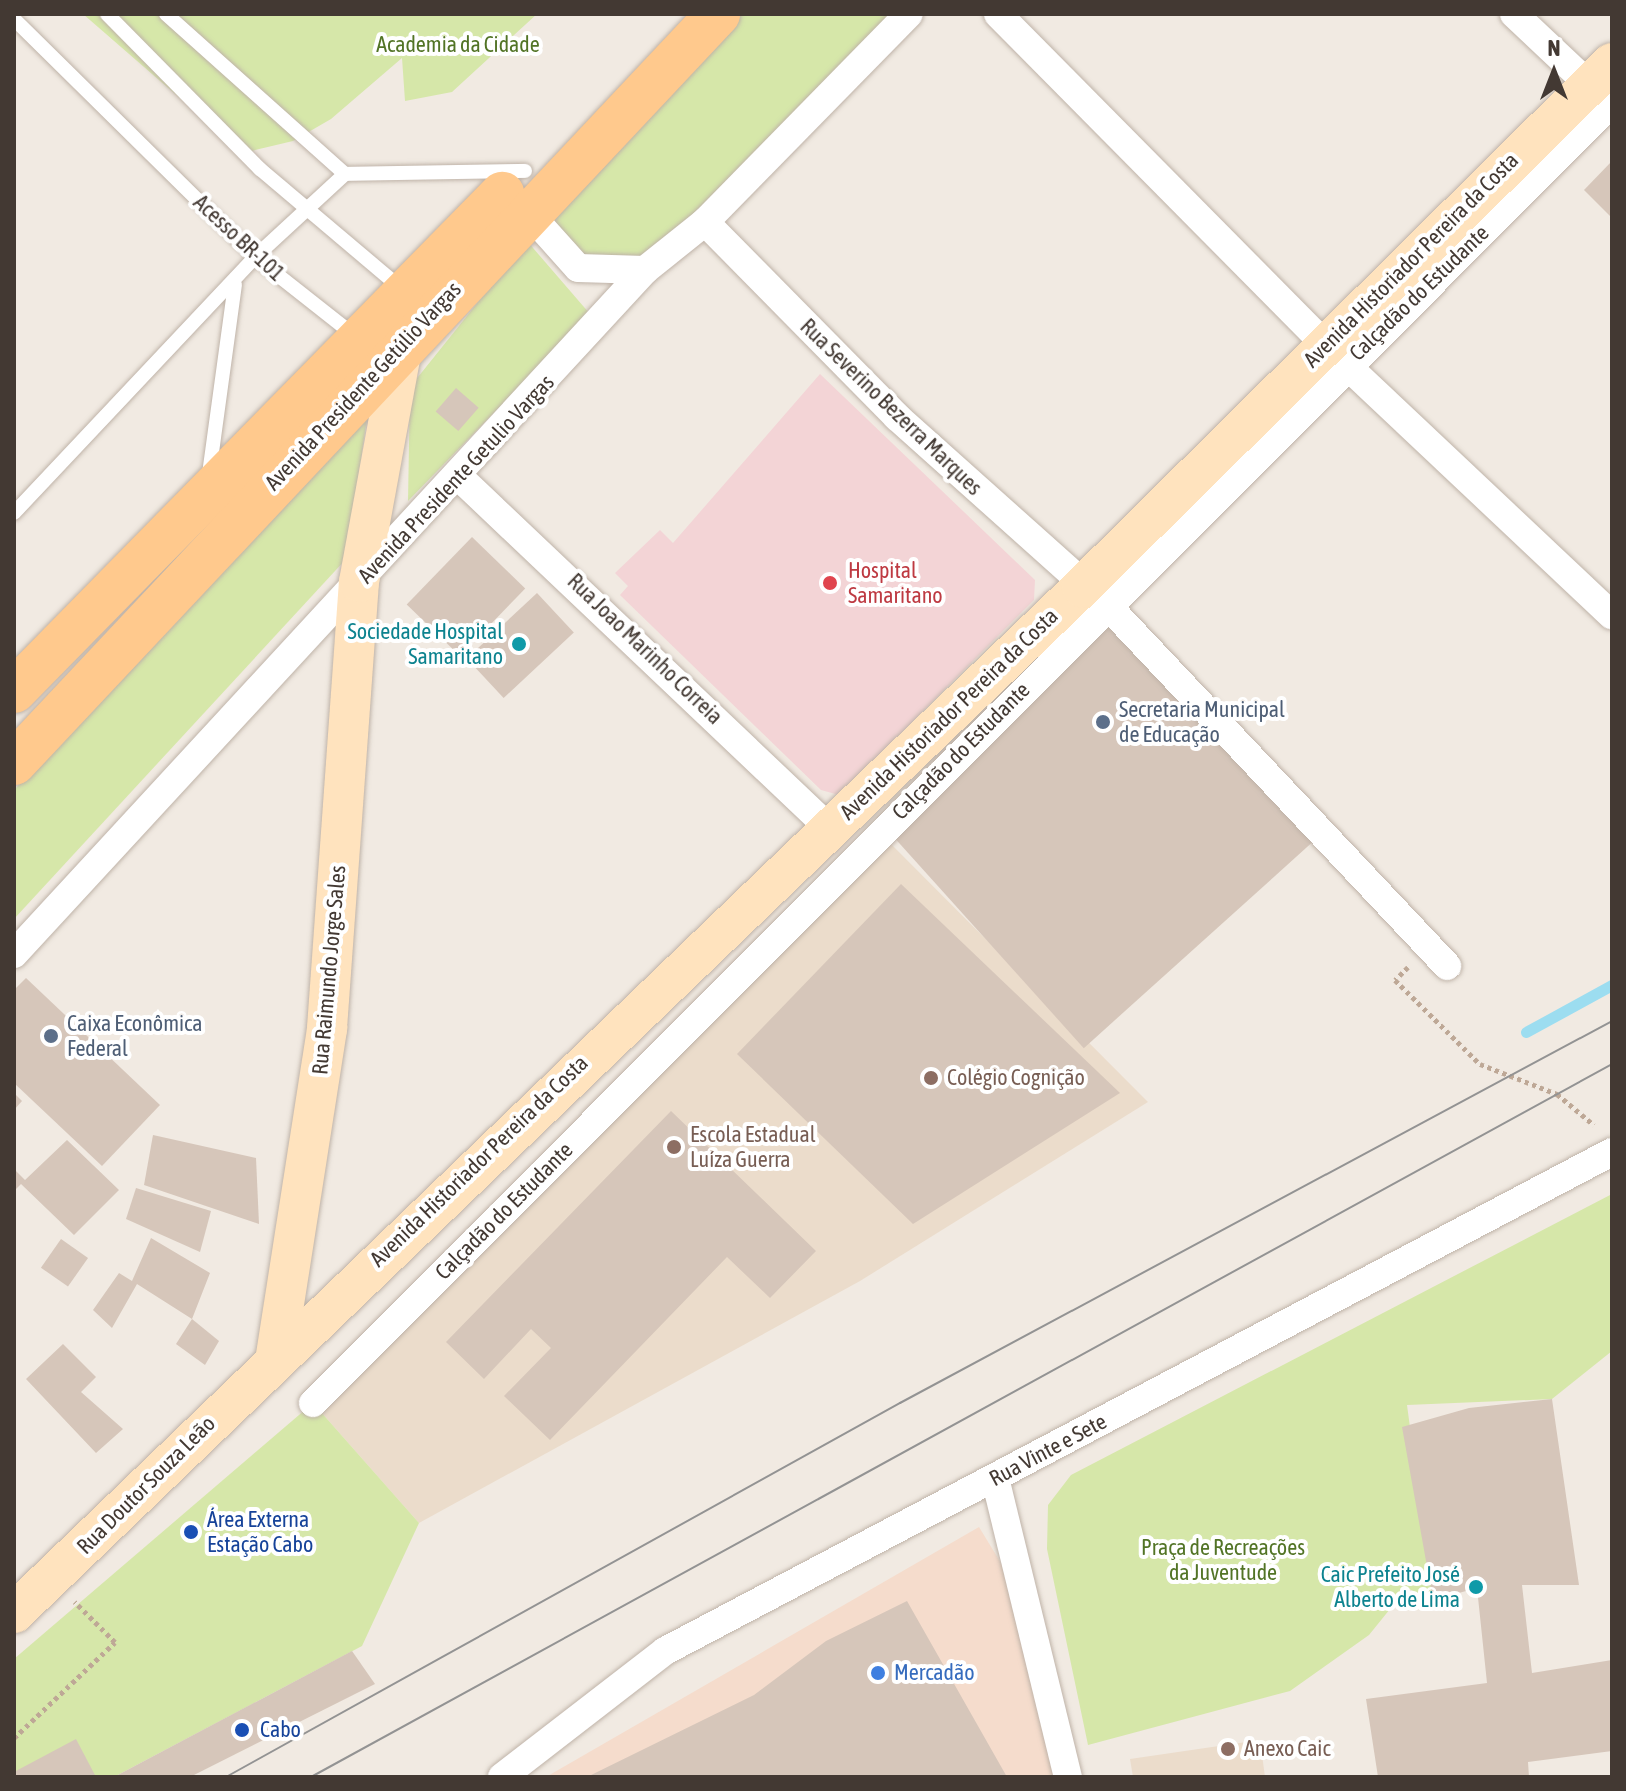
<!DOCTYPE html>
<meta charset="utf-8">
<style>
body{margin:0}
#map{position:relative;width:1626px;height:1791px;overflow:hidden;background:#f1eae2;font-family:"Asap Condensed",sans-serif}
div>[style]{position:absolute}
.commercial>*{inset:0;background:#f5dccc}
.education>*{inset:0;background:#ebdccb}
.medical>*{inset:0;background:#f3d4d6}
.green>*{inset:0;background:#d6e7a9}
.stream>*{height:11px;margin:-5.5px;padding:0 5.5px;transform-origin:5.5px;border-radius:5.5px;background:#9cddf0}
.building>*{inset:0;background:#d6c6ba;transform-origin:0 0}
.path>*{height:5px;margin-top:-2.5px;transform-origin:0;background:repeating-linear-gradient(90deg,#bea896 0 4px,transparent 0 8px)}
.roads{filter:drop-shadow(0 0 2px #bfb3a8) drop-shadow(0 0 2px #bfb3a8)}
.lane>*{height:14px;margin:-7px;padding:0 7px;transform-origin:7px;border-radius:7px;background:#fff}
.street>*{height:28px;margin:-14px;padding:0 14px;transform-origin:14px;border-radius:14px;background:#fff}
.secondary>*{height:40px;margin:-20px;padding:0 20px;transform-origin:20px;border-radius:20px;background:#ffe3be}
.primary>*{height:44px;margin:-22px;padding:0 22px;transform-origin:22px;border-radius:22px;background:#ffc98d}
.tram>*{height:2px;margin:-1px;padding:0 1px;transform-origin:1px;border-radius:1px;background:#939393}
.dots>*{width:22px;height:22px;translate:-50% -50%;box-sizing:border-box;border:4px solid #fff;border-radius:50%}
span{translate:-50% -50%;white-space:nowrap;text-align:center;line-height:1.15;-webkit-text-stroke:8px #fff;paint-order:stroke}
.park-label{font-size:22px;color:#527426}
.street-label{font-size:22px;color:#433933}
.health-label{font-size:22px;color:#be3a42}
.left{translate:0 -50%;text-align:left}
.culture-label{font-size:22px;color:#0d838f}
.right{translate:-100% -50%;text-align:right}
.service-label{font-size:22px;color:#4e5e75}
.education-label{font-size:22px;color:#785e54}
.transit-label{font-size:22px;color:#164399}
.shop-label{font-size:22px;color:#366cbe}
.frame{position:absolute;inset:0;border:16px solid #433933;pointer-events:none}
.north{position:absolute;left:1514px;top:32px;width:80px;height:80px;-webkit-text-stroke:6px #fff;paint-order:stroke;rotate:0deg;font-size:22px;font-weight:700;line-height:32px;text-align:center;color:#433933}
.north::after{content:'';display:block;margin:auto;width:28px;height:36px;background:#433933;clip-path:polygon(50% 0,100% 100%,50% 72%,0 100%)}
</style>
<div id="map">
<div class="commercial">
<div style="clip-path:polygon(979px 1527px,1004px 1568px,1057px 1777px,546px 1777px)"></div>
</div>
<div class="education">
<div style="clip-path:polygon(879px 832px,1148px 1102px,860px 1281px,419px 1523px,313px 1403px)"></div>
<div style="clip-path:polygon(1260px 1740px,1265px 1777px,1133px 1777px,1130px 1759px)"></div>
</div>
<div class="medical">
<div style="clip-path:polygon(820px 374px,1035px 580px,1034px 600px,839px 795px,821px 790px,620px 595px,628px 586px,615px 573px,660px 530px,673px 543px)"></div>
</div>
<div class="green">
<div style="clip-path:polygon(83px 14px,537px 14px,452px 92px,405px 101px,402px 58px,331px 119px,293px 141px,243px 153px)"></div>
<div style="clip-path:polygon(718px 14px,902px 14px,645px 270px,578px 268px,527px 211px)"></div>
<div style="clip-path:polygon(527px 241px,590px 314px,408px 501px,410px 387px)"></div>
<div style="clip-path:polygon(368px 410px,347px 558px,14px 919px,14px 790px)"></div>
<div style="clip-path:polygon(1612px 1194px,1612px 1351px,1552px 1399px,1407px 1405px,1433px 1600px,1407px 1588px,1369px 1635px,1290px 1691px,1088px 1745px,1047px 1549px,1048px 1505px,1071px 1475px)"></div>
<div style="clip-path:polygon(313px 1403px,419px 1523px,362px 1646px,114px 1777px,14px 1772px,14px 1659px)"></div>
</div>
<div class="stream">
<div style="left:1526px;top:1032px;width:98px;rotate:-28.7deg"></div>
</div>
<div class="building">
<div style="clip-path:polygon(1612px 161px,1612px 218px,1584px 190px)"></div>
<div style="left:456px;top:388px;width:30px;height:31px;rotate:41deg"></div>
<div style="left:472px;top:537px;width:74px;height:94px;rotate:44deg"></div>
<div style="left:537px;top:593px;width:54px;height:96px;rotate:47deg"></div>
<div style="left:1106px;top:611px;width:310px;height:309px;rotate:48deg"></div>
<div style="clip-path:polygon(901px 884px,1120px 1093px,913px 1224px,737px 1054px)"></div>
<div style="clip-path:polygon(26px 978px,160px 1105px,102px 1166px,14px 1083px,14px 990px)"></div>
<div style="clip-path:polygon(14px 1093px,22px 1101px,14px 1110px)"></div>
<div style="clip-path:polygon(671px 1111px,816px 1251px,770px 1298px,727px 1257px,550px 1440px,504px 1396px,551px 1348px,531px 1329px,484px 1379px,446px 1342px)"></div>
<div style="clip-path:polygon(153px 1135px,256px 1158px,259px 1224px,144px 1185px)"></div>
<div style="clip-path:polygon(67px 1140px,119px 1190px,74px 1235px,21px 1184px,14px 1191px,14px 1169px,25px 1180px)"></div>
<div style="clip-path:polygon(136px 1188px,211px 1211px,200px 1252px,126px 1219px)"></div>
<div style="clip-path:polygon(151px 1238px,210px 1273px,192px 1319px,137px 1284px,112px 1328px,93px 1310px,119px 1273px,132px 1281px)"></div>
<div style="left:61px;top:1239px;width:33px;height:35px;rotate:35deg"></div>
<div style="clip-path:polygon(192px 1319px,219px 1341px,205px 1365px,176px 1344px)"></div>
<div style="clip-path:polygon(63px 1344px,96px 1377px,81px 1392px,123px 1429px,96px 1453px,26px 1379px)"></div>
<div style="clip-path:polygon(1552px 1399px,1579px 1585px,1522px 1585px,1532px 1673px,1612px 1660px,1612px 1751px,1528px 1762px,1529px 1777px,1378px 1777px,1366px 1699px,1487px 1683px,1477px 1588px,1433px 1600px,1402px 1427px,1469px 1408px)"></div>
<div style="clip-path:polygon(907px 1601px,1007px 1777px,587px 1777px,754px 1695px,826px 1641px)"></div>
<div style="clip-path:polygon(352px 1651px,375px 1684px,190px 1777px,114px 1777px)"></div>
<div style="clip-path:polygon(76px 1739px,96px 1777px,14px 1777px,14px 1772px)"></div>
</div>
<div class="path">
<div style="left:1408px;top:967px;width:18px;rotate:135deg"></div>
<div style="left:1395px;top:980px;width:120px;rotate:44.7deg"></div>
<div style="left:1480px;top:1064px;width:83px;rotate:21.3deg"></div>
<div style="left:1557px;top:1094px;width:48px;rotate:40deg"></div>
<div style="left:14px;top:1738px;width:139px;rotate:-43.5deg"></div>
<div style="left:115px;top:1642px;width:57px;rotate:-135deg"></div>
</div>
<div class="roads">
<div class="lane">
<div style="left:107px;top:14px;width:218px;rotate:45.4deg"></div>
<div style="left:260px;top:169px;width:186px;rotate:40.2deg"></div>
<div style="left:166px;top:14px;width:240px;rotate:41.8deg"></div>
<div style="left:14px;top:19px;width:339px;rotate:44.6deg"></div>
<div style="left:255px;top:257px;width:127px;rotate:38.3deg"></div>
<div style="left:345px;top:174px;width:180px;rotate:-1deg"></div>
<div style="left:209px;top:474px;width:191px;rotate:-82.2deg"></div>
<div style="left:14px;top:513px;width:352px;rotate:-46.7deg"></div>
<div style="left:255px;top:257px;width:122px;rotate:-42.7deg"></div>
</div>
<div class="street">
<div style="left:998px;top:14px;width:465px;rotate:45.3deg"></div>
<div style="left:1325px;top:345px;width:394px;rotate:43.3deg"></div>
<div style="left:1514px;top:14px;width:122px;rotate:43.3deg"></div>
<div style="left:527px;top:211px;width:76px;rotate:48.2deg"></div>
<div style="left:578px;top:268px;width:67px;rotate:1.7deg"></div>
<div style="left:705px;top:222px;width:274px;rotate:45.4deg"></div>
<div style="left:897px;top:417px;width:282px;rotate:41.8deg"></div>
<div style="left:1107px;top:605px;width:496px;rotate:46.7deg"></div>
<div style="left:457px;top:475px;width:513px;rotate:43.5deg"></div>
<div style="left:14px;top:954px;width:931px;rotate:-47.31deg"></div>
<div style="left:645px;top:270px;width:77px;rotate:-38.7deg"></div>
<div style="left:705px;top:222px;width:291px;rotate:-45.6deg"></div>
<div style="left:313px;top:1403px;width:1838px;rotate:-45.02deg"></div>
<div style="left:995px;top:1478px;width:308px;rotate:76.3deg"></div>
<div style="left:502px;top:1777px;width:206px;rotate:-37.7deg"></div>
<div style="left:665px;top:1651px;width:1070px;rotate:-27.79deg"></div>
</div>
<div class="secondary">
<div style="left:276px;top:1355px;width:331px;rotate:-81.1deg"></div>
<div style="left:327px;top:1028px;width:447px;rotate:-85.9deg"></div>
<div style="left:359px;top:582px;width:243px;rotate:-79.6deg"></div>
<div style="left:14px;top:1613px;width:1481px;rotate:-43.85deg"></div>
<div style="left:1082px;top:587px;width:745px;rotate:-44.67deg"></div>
</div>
<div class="primary">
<div style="left:14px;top:691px;width:697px;rotate:-45.52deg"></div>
<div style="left:14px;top:763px;width:1028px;rotate:-46.77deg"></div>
</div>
</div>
<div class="tram">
<div style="left:226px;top:1777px;width:771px;rotate:-29.03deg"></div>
<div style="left:900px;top:1403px;width:808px;rotate:-28.21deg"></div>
<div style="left:311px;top:1777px;width:1484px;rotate:-28.72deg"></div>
</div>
<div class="dots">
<div style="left:830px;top:583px;background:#e0444e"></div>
<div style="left:519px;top:644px;background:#0f9aa8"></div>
<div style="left:1103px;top:722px;background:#5c6f8a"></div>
<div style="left:51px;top:1036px;background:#5c6f8a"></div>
<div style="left:931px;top:1078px;background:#8d6e63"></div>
<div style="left:674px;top:1147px;background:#8d6e63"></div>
<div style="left:191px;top:1532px;background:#1a4fb4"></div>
<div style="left:1476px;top:1587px;background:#0f9aa8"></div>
<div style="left:878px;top:1673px;background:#3f7fe0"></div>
<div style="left:242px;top:1730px;background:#1a4fb4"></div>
<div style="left:1228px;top:1749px;background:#8d6e63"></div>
</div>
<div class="park-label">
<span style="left:458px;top:45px">Academia da Cidade</span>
<span style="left:1223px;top:1560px">Praça de Recreações<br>da Juventude</span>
</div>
<div class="street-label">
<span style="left:239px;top:238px;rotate:43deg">Acesso BR-101</span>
<span style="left:1411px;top:260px;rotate:-45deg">Avenida Historiador Pereira da Costa</span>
<span style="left:1419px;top:293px;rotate:-44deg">Calçadão do Estudante</span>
<span style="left:363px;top:386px;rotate:-47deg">Avenida Presidente Getúlio Vargas</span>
<span style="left:891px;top:407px;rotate:44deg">Rua Severino Bezerra Marques</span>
<span style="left:456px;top:479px;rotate:-47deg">Avenida Presidente Getulio Vargas</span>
<span style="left:645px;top:649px;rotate:44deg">Rua Joao Marinho Correia</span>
<span style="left:949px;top:714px;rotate:-44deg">Avenida Historiador Pereira da Costa</span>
<span style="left:961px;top:751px;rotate:-45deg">Calçadão do Estudante</span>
<span style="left:329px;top:970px;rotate:-85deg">Rua Raimundo Jorge Sales</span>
<span style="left:479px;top:1161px;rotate:-44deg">Avenida Historiador Pereira da Costa</span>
<span style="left:504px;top:1211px;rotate:-45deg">Calçadão do Estudante</span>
<span style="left:1048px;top:1450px;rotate:-28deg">Rua Vinte e Sete</span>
<span style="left:146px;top:1485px;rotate:-45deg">Rua Doutor Souza Leão</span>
</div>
<div class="health-label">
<span class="left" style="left:848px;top:583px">Hospital<br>Samaritano</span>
</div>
<div class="culture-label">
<span class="right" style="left:503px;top:644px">Sociedade Hospital<br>Samaritano</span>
<span class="right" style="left:1460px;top:1587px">Caic Prefeito José<br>Alberto de Lima</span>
</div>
<div class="service-label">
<span class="left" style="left:1119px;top:722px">Secretaria Municipal<br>de Educação</span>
<span class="left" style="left:67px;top:1036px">Caixa Econômica<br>Federal</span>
</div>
<div class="education-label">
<span class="left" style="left:947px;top:1078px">Colégio Cognição</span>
<span class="left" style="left:690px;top:1147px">Escola Estadual<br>Luíza Guerra</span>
<span class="left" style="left:1244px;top:1749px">Anexo Caic</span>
</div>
<div class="transit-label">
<span class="left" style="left:207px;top:1532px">Área Externa<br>Estação Cabo</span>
<span class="left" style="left:260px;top:1730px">Cabo</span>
</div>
<div class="shop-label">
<span class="left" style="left:894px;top:1673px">Mercadão</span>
</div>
<div class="frame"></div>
<div class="north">N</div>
</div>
